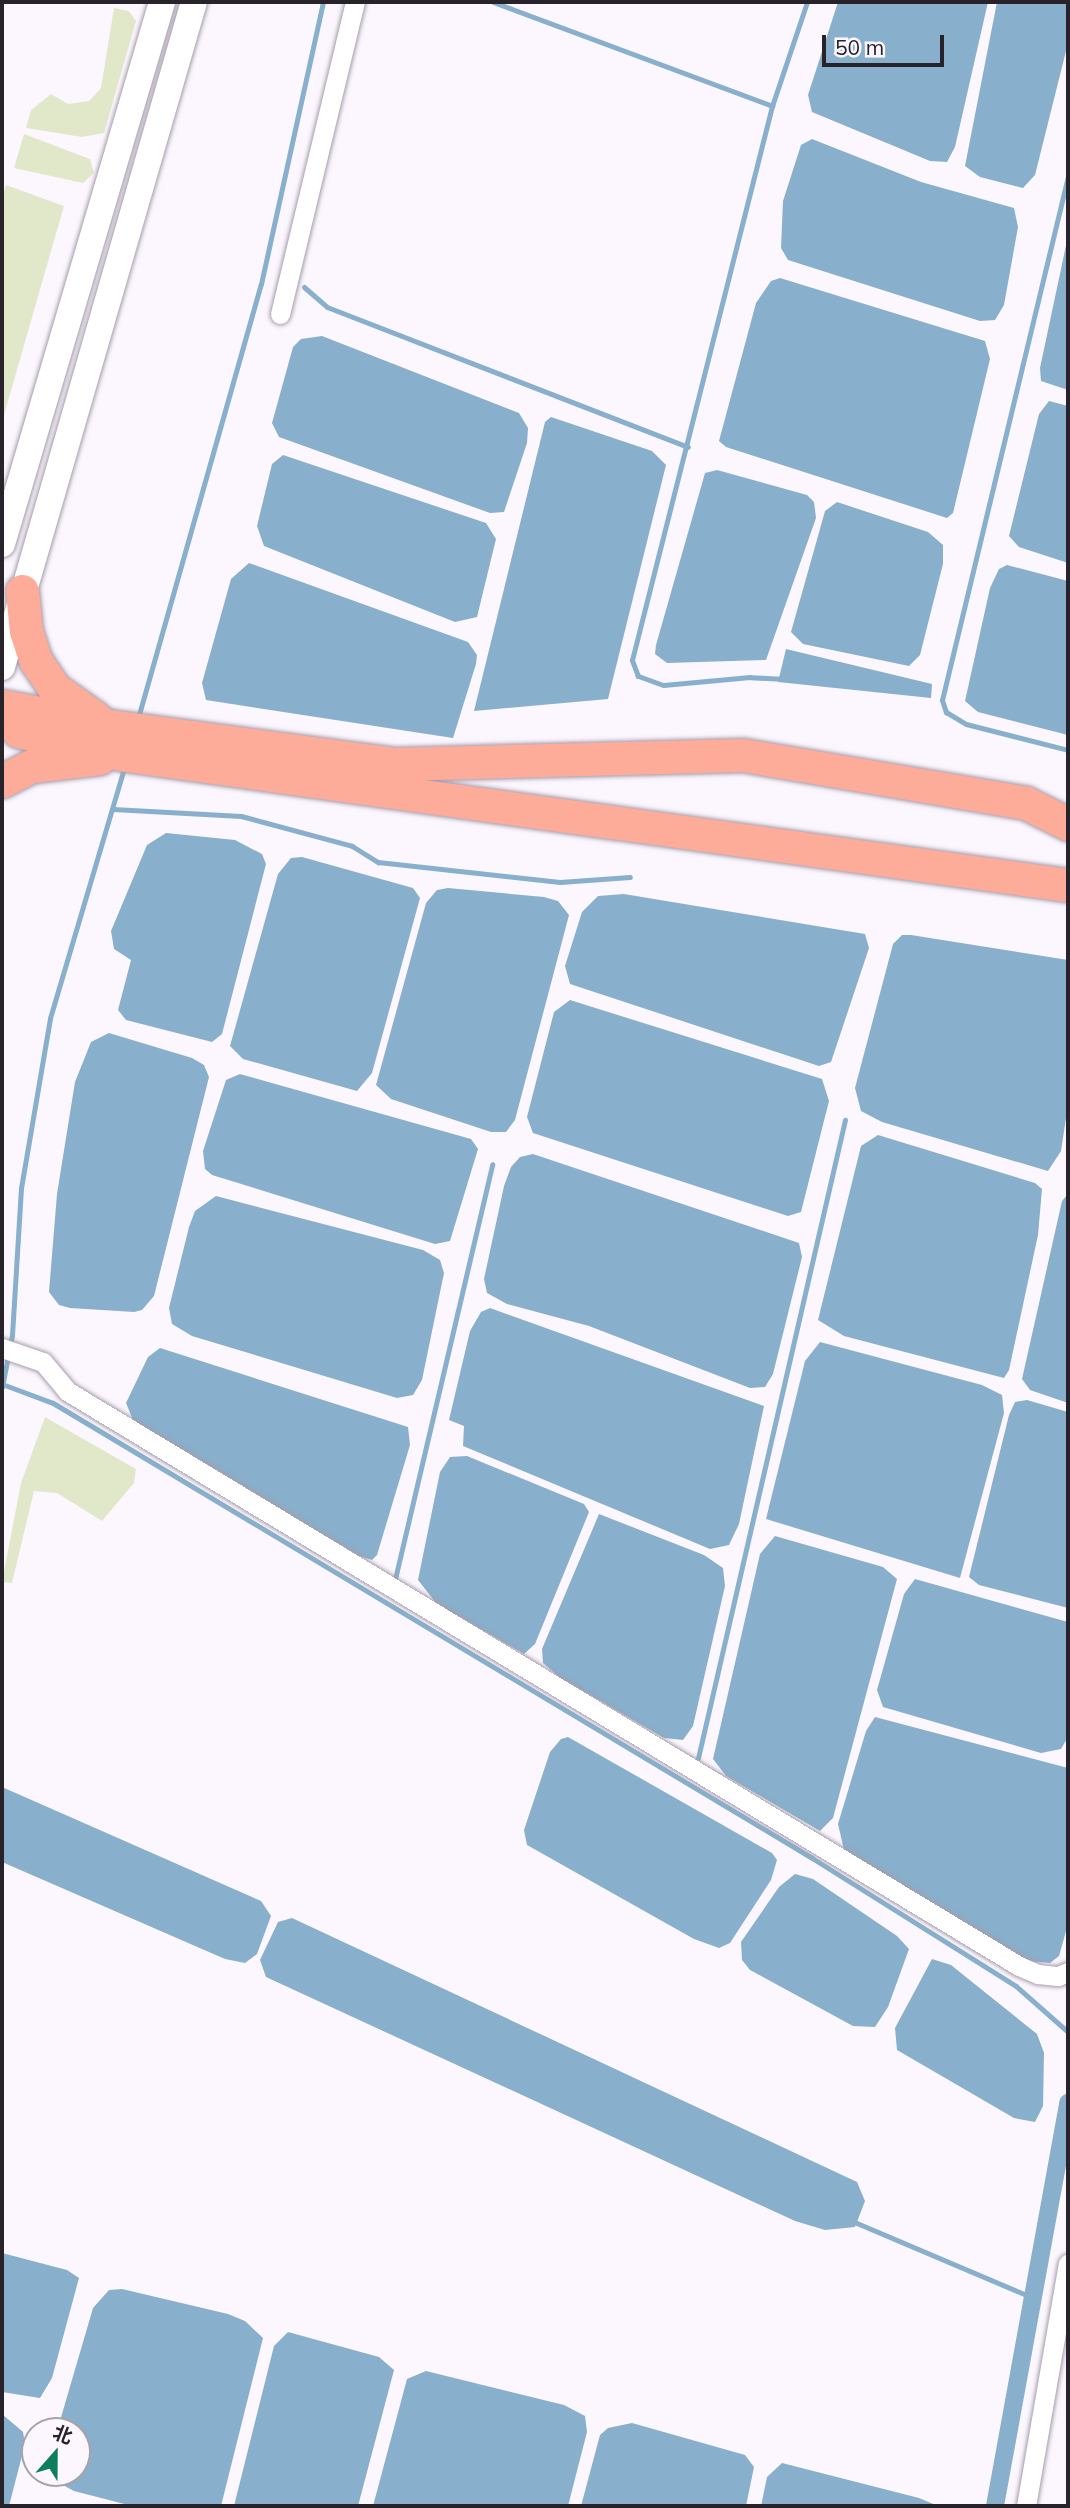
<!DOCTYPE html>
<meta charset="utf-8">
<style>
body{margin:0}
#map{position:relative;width:1070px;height:2508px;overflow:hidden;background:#fcf7fe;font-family:Mulish,"Noto Sans SC",sans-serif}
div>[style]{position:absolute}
.green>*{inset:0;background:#e1e8ca}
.water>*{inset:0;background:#88afcb}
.stream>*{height:5px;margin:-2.5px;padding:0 2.5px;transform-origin:2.5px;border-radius:2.5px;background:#88afcb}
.canal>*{height:18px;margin:-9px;padding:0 9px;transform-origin:9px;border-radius:9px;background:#88afcb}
.roads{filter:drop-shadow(0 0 2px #a79cac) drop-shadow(0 0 2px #a79cac)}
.street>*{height:19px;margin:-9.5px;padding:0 9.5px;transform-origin:9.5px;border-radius:9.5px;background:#fff}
.secondary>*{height:26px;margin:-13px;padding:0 13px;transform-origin:13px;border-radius:13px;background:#fff}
.highway>*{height:33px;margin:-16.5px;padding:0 16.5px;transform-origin:16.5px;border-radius:16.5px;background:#fdac99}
span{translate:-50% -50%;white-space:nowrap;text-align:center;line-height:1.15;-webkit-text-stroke:5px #fcf7fe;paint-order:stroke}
.frame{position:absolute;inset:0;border:4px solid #28232a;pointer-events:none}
.north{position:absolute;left:21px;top:2417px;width:70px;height:70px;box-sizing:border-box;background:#fcf7fe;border:2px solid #a7a2a9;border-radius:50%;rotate:21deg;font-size:19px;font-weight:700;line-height:28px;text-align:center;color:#28232a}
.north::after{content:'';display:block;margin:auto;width:24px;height:32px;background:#0f7f5b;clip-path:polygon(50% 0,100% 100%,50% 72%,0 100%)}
.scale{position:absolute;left:822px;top:35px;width:122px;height:32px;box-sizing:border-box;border:4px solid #28232a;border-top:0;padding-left:9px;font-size:21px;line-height:24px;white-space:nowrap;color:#28232a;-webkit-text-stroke:5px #fcf7fe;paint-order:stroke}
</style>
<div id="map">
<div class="green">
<div style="clip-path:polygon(114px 8px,129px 11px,136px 21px,104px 133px,82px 137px,26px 128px,31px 110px,51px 94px,68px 104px,89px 101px,101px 88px)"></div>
<div style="clip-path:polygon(24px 134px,90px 159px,94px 173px,83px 183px,14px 168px)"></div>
<div style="clip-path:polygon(6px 185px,64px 206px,2px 422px,2px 198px)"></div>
<div style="clip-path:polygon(45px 1417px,136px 1469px,134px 1483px,102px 1521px,57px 1493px,34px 1491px,12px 1583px,2px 1582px,21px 1483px)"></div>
</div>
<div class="water">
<div style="clip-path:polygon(838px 2px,988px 2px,955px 147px,947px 162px,930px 161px,812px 112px,808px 95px)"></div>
<div style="clip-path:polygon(997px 2px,1068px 2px,1068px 43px,1035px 175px,1023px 188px,980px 177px,965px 166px)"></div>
<div style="clip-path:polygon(812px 139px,921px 182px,1014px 208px,1018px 227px,1004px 305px,995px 320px,980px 321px,788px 260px,781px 248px,783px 201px,801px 145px)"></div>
<div style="clip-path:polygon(1068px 236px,1068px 390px,1041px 381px,1040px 368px)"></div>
<div style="clip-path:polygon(780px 278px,985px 341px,990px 359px,953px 513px,947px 518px,726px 447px,719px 441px,756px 303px,771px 281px)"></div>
<div style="clip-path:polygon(322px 336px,519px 413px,528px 428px,527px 443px,504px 512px,490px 513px,279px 437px,272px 423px,293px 347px,301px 339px)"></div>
<div style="clip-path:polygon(1049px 401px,1068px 406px,1068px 563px,1019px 547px,1009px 536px,1039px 414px)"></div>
<div style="clip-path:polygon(551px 417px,652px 451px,666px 465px,608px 699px,474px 711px,545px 422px)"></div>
<div style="clip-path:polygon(283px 455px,486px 523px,496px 539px,477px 617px,455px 622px,264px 546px,257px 526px,272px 464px)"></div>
<div style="clip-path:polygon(717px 470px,807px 495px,814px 502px,816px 518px,766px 660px,667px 663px,655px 654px,656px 645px,705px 473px)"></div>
<div style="clip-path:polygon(837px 502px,928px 532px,943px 545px,943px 564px,920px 655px,909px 666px,803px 644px,791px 632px,825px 511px)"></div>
<div style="clip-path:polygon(249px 563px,468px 642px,477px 655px,476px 664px,453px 738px,206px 700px,202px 683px,231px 579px)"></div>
<div style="clip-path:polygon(1007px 565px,1068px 581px,1068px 735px,978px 712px,965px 701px,990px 588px,999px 569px)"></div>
<div style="clip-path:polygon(786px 649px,932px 684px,931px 698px,778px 682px)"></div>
<div style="clip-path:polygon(166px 833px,235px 840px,262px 854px,266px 864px,222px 1034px,212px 1042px,126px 1020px,118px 1010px,131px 960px,114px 949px,111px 931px,147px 845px)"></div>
<div style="clip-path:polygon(302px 857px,413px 888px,420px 898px,372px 1073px,357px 1091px,243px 1059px,230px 1046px,278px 874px,291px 858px)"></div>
<div style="clip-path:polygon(448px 888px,544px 897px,558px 901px,569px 915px,515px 1120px,506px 1132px,491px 1132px,391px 1099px,376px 1085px,426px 903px,437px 890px)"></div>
<div style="clip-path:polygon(624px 894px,865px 934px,869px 948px,831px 1062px,819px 1066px,570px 984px,565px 966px,582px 912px,598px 896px)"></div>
<div style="clip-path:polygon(911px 935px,1068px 960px,1068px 1105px,1061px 1151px,1048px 1171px,882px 1122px,861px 1111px,855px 1088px,893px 944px,902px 935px)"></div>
<div style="clip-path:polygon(570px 1000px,822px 1079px,829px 1101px,801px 1212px,788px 1216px,533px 1133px,527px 1117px,554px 1012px)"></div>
<div style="clip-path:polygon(109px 1033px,192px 1058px,204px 1065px,209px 1077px,154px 1296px,142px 1310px,134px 1312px,70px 1308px,59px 1305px,49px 1292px,57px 1194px,75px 1082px,91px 1042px)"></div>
<div style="clip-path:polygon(240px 1074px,471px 1139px,478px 1149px,450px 1241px,435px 1244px,212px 1175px,205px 1169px,203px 1151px,226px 1080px)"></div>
<div style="clip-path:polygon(878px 1135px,1035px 1183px,1042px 1189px,1038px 1235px,1009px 1370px,1004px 1378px,844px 1336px,818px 1320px,861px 1146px)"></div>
<div style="clip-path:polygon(533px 1154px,799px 1243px,802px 1257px,773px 1374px,765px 1387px,750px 1388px,589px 1326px,507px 1304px,487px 1293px,484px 1279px,504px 1186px,511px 1167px,520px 1157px)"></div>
<div style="clip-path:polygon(1068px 1194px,1068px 1403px,1030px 1390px,1022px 1379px,1062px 1201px)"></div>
<div style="clip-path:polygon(216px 1196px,423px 1250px,440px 1260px,444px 1273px,422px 1380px,413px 1395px,397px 1398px,192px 1336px,172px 1324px,169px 1308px,189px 1227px,195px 1211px)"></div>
<div style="clip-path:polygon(490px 1308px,764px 1406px,739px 1524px,729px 1545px,710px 1549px,463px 1446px,464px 1426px,449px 1420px,470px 1331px,481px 1312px)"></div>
<div style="clip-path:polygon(820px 1342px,982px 1385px,1002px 1395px,1004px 1413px,960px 1578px,766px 1519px,805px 1361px)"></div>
<div style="clip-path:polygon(160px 1348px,408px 1427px,410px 1445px,377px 1555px,372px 1560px,359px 1556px,133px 1420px,126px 1403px,148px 1357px)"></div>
<div style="clip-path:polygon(1027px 1400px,1068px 1412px,1068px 1608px,979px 1585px,969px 1577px,1009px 1415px,1015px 1402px)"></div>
<div style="clip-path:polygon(467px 1456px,584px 1504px,589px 1512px,535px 1644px,524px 1654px,436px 1603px,418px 1580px,440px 1472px,450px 1457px)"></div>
<div style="clip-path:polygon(599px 1514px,704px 1555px,723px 1568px,725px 1586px,693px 1726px,683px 1740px,664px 1738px,559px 1677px,543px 1663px,542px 1649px)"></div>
<div style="clip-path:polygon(775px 1536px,883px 1567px,897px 1579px,833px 1818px,820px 1831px,726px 1776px,713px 1759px,760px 1554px)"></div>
<div style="clip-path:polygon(915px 1579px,1068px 1622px,1068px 1737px,1061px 1749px,1041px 1753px,883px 1707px,877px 1690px,904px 1594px)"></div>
<div style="clip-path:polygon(875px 1717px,1068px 1768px,1068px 1924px,1059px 1956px,1050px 1963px,1027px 1961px,844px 1850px,838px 1824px,866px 1731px)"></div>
<div style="clip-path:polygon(568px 1737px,772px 1853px,777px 1860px,771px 1880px,730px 1943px,719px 1948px,694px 1939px,527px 1845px,524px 1830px,550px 1752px,561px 1739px)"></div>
<div style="clip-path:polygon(2px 1787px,261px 1901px,271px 1916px,257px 1954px,245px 1963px,225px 1959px,2px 1862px)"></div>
<div style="clip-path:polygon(795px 1874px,813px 1879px,897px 1936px,909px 1949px,888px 2007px,875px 2027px,853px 2026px,750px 1970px,742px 1960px,741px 1942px,779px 1887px)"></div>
<div style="clip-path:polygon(292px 1918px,857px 2182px,865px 2201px,855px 2227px,825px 2230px,795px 2221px,266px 1977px,260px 1960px,278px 1922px)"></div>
<div style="clip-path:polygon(932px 1959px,951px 1965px,1037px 2034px,1044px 2053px,1043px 2106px,1035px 2122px,1014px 2118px,897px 2050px,895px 2028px)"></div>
<div style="clip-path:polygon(2px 2253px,67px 2270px,79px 2278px,52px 2378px,40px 2398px,2px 2392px)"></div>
<div style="clip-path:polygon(122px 2289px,228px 2314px,245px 2321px,263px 2338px,221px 2506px,132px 2506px,74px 2491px,52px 2479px,49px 2473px,77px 2473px,77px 2431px,57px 2431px,93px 2308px,109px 2290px)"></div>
<div style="clip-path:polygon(288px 2332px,379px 2357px,394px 2370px,358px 2506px,234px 2506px,274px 2346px)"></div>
<div style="clip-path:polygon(426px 2371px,564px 2405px,585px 2416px,587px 2432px,568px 2506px,373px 2506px,407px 2379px)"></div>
<div style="clip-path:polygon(2px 2414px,23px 2432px,25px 2444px,9px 2506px,2px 2506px)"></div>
<div style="clip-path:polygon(632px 2423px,745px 2455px,754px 2467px,746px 2506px,581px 2506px,600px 2435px,608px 2428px)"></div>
<div style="clip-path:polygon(782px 2463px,919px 2498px,938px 2506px,761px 2506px,767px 2477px)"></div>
</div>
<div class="stream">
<div style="left:493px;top:2px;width:298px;rotate:20.4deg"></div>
<div style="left:1068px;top:176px;width:539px;rotate:103.52deg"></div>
<div style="left:942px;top:700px;width:13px;rotate:72deg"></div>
<div style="left:946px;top:712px;width:23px;rotate:31deg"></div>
<div style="left:966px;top:724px;width:105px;rotate:14.3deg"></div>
<div style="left:304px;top:287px;width:30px;rotate:41deg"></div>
<div style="left:327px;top:307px;width:387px;rotate:21.2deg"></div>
<div style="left:785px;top:679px;width:35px;rotate:-177deg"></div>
<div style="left:750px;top:677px;width:87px;rotate:174.7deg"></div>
<div style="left:663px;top:685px;width:27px;rotate:-160deg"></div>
<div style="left:638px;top:676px;width:17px;rotate:-111deg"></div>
<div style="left:632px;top:660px;width:571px;rotate:-75.82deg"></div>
<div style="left:772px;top:106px;width:110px;rotate:-71.4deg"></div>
<div style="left:138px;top:718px;width:451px;rotate:-74.2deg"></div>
<div style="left:261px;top:284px;width:289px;rotate:-77.6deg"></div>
<div style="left:113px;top:809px;width:128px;rotate:3.1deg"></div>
<div style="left:241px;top:816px;width:115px;rotate:15.1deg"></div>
<div style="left:352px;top:846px;width:31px;rotate:32deg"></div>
<div style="left:378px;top:862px;width:183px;rotate:6.3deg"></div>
<div style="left:560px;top:882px;width:70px;rotate:-4.1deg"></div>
<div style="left:2px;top:1384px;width:54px;rotate:20.4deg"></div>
<div style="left:53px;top:1403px;width:885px;rotate:30.94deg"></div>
<div style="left:812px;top:1858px;width:241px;rotate:32.1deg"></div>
<div style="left:1016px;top:1986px;width:69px;rotate:41.5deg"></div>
<div style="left:2px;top:1387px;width:53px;rotate:-79.1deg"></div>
<div style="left:12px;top:1335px;width:147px;rotate:-86.5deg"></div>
<div style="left:21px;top:1188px;width:172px;rotate:-80.3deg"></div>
<div style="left:50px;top:1018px;width:264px;rotate:-73.5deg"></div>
<div style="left:395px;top:1579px;width:426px;rotate:-76.8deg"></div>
<div style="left:698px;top:1758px;width:655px;rotate:-77.03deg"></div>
<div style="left:852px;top:2221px;width:197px;rotate:23deg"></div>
<div style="left:40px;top:2506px;width:9px"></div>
</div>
<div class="canal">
<div style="left:995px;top:2506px;width:410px;rotate:-79.7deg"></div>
</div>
<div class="roads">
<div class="street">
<div style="left:280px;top:314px;width:321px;rotate:-76.5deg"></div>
<div style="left:2px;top:1348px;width:43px;rotate:18.9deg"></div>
<div style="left:43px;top:1362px;width:38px;rotate:50deg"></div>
<div style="left:67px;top:1391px;width:1112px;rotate:31.13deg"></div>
<div style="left:1019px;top:1966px;width:21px;rotate:23deg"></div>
<div style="left:1038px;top:1974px;width:20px;rotate:6deg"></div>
<div style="left:1058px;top:1976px;width:11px;rotate:-22deg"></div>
<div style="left:1026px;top:2506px;width:246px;rotate:-80.2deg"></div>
</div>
<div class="secondary">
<div style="left:2px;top:544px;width:565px;rotate:-73.55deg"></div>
<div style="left:2px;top:667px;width:692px;rotate:-73.9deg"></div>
</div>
<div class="highway">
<div style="left:22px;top:591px;width:40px;rotate:84.3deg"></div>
<div style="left:26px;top:631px;width:32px;rotate:72deg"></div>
<div style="left:36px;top:661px;width:34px;rotate:56deg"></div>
<div style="left:55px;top:689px;width:50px;rotate:35.3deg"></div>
<div style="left:2px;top:706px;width:110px;rotate:10.5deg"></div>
<div style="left:110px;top:726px;width:288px;rotate:7.6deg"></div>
<div style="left:395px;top:764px;width:348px;rotate:-1.5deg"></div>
<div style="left:743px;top:755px;width:287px;rotate:9.6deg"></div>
<div style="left:1026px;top:803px;width:47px;rotate:26.6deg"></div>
<div style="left:18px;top:731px;width:111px;rotate:12.5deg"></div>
<div style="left:126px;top:755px;width:951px;rotate:7.86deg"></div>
<div style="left:2px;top:781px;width:34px;rotate:-27deg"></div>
<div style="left:32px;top:766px;width:68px;rotate:-6.7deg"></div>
</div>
</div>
<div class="frame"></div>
<div class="north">北</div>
<div class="scale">50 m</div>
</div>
